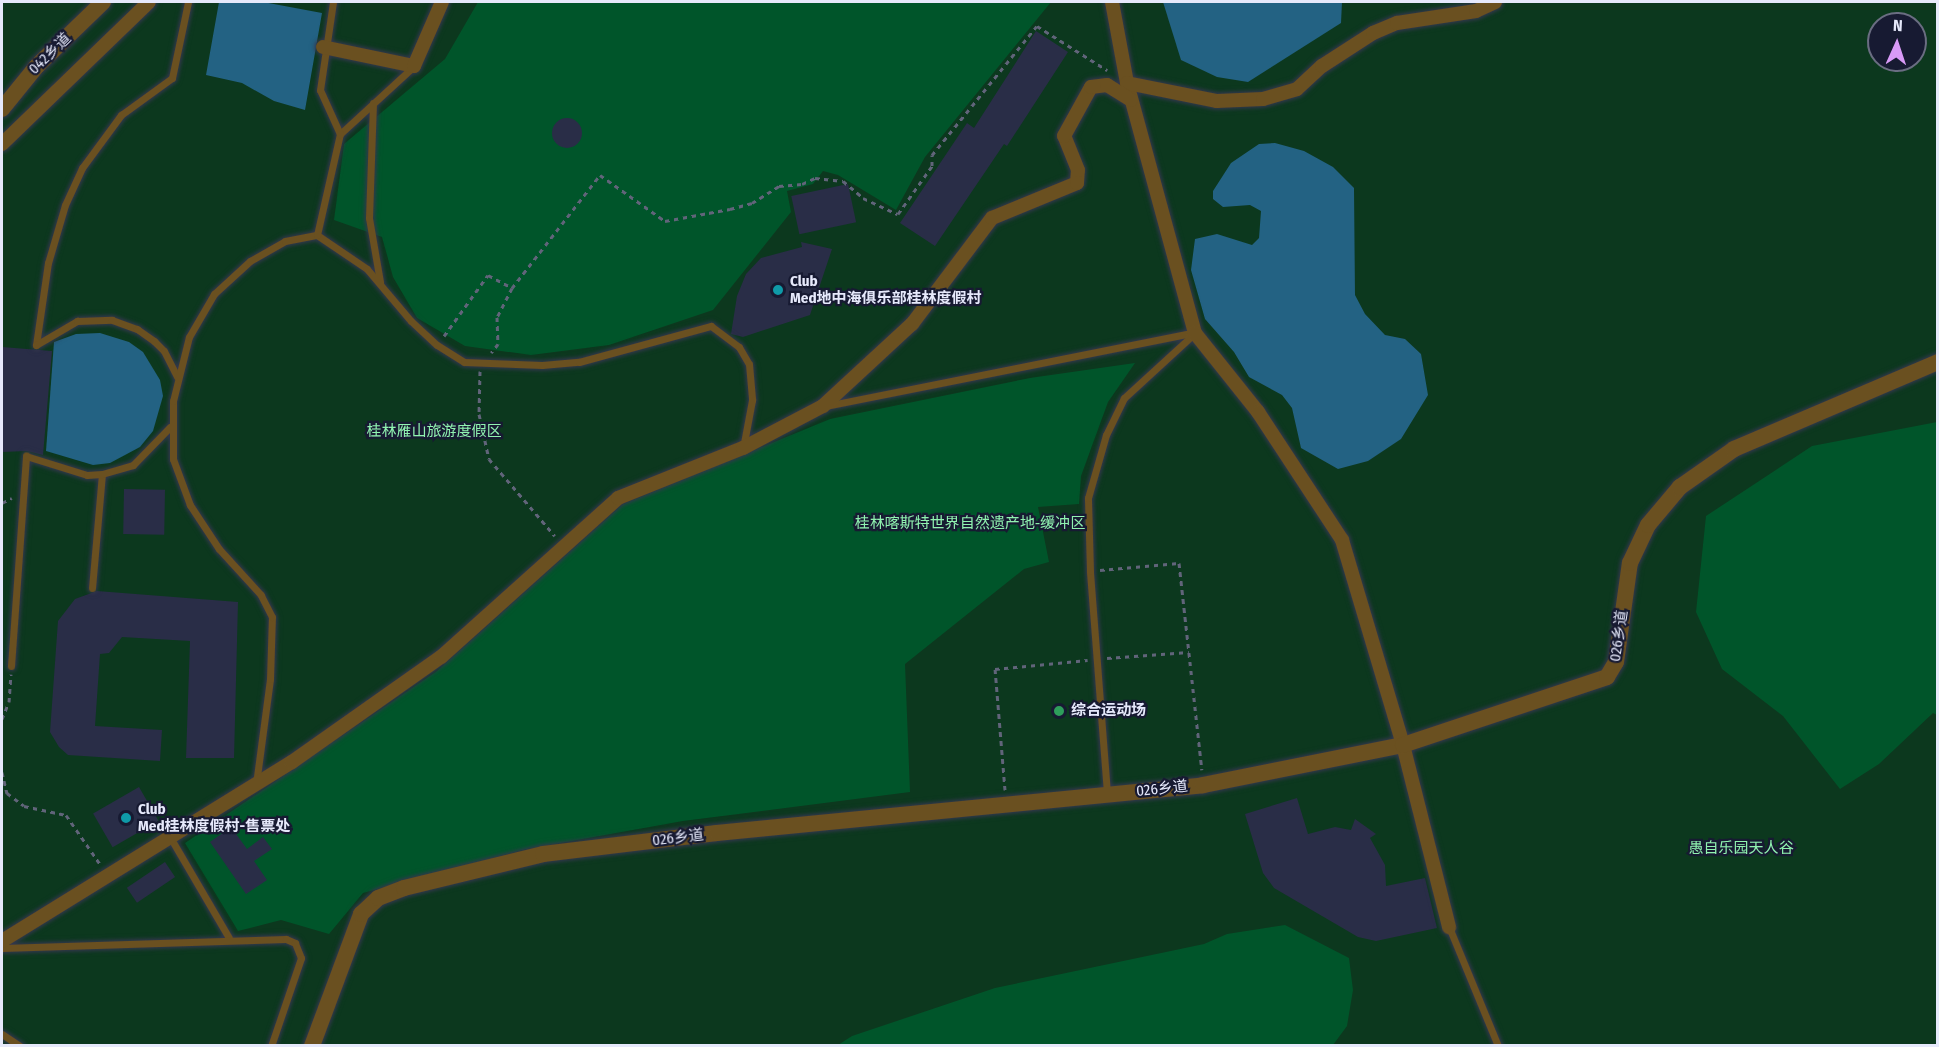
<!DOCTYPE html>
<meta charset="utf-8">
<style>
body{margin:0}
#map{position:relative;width:1939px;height:1047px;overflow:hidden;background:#171a32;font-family:"Fira Sans Condensed","Noto Sans SC",sans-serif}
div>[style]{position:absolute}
.green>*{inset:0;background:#0c381e}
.forest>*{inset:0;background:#00552a}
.water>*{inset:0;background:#236283}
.building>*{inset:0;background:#292d47;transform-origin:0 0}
.round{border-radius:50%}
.path>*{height:3px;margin-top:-1.5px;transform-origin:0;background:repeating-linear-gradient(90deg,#61647a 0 4.5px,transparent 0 9px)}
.roads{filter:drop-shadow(0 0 2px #34374e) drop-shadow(0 0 2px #34374e)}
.service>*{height:7px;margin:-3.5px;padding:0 3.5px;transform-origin:3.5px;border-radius:3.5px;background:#6a5020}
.minor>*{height:14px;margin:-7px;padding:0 7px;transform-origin:7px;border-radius:7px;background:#6a5020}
.tertiary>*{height:16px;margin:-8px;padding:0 8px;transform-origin:8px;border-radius:8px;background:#6a5020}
.dots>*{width:16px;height:16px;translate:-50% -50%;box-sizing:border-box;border:3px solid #171a32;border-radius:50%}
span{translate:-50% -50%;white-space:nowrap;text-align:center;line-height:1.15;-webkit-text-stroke:4.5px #171a32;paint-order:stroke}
.street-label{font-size:15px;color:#e6e9fb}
.poi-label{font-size:15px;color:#e6e9fb;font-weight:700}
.left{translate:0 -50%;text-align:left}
.park-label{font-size:15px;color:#90f3b0}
.frame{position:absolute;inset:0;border:3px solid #e6e9fb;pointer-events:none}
.north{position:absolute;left:1867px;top:12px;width:60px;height:60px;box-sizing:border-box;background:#171a32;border:2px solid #6a6d82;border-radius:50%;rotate:3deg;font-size:16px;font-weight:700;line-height:24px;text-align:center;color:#e6e9fb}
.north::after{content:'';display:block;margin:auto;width:21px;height:27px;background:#d99af7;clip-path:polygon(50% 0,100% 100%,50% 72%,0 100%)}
</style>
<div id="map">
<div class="green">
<div style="clip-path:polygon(evenodd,2px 2px,1937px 2px,1937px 1045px,2px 1046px,2px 2px,1879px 24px,1915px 24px,1915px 60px,1879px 60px,1879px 24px)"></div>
</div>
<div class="forest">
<div style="clip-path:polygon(478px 2px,1051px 2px,925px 157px,896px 210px,838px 175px,823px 171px,813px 184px,787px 191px,791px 212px,713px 310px,609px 345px,531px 355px,465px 346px,417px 318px,393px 277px,382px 237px,334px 220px,344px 144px,445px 59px)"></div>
<div style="clip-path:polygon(1135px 363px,1108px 402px,1081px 476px,1079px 504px,1038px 507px,1049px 562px,1024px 569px,905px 664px,910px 792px,683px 821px,527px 849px,363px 893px,329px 934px,281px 920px,238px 931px,185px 843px,437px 671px,623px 504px,830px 419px,1030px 378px)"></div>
<div style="clip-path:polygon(1937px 422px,1937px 715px,1933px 713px,1879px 764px,1840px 789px,1783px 716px,1722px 669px,1696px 612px,1706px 516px,1812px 446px)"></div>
<div style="clip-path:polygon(1285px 925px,1349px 958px,1353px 990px,1347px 1026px,1333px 1045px,838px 1045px,852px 1036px,995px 988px,1204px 944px,1227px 934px)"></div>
</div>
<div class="water">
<div style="clip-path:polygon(219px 2px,263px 2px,322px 13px,305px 110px,274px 101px,242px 83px,206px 75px)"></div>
<div style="clip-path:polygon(1163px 2px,1342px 2px,1341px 23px,1248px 82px,1217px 77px,1181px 60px)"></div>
<div style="clip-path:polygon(1275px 143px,1304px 151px,1333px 167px,1354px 188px,1355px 295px,1365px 314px,1385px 335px,1405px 339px,1421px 354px,1428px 395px,1401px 439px,1368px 461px,1338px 469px,1301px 448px,1292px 408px,1282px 395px,1249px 377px,1234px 352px,1205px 319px,1191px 270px,1195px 239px,1217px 234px,1252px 245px,1259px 238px,1261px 211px,1250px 205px,1223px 207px,1213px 199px,1213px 191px,1231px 163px,1259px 144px)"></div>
<div style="clip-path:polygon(100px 333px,129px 342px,143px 352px,160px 380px,163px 396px,153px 431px,140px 447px,110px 463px,93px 465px,46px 451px,54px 342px,76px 334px)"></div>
</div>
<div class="building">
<div style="clip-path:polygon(1036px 31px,1068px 52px,1007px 146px,1004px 144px,935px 246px,900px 223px,967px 123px,974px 128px)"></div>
<div class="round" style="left:552px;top:118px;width:30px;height:30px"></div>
<div style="left:848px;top:184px;width:39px;height:58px;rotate:78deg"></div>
<div style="clip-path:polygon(801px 242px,832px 249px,810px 315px,743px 337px,731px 334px,737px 296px,746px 274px,761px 258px,802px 247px)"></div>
<div style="clip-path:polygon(2px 347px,52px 351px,43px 455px,27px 451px,2px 452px)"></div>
<div style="left:124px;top:489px;width:41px;height:45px;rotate:1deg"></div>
<div style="clip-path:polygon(97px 591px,238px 602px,234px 758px,186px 758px,190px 641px,122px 637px,109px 653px,100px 654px,95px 726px,162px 730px,160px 761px,68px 755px,59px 747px,50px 732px,58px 621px,75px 599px)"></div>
<div style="left:139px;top:787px;width:39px;height:53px;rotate:60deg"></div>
<div style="clip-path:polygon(1297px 798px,1308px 834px,1335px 827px,1351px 830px,1355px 819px,1376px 834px,1370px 838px,1385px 865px,1386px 886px,1425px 878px,1437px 928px,1376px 941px,1358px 937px,1274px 888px,1263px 873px,1245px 814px)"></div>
<div style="clip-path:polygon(231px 827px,247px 849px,263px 837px,272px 849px,254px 861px,267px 880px,246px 894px,210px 842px)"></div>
<div style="left:165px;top:862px;width:18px;height:46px;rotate:56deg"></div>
</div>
<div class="path">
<div style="left:512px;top:288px;width:143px;rotate:-52.1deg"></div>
<div style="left:600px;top:175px;width:80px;rotate:35.3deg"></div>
<div style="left:665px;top:221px;width:66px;rotate:-10.5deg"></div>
<div style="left:730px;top:209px;width:23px;rotate:-15deg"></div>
<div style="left:752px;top:203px;width:32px;rotate:-32deg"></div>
<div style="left:779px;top:186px;width:23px;rotate:-5deg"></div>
<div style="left:802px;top:184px;width:14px;rotate:-25deg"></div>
<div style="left:815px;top:178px;width:28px;rotate:6deg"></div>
<div style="left:843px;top:181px;width:26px;rotate:40deg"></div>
<div style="left:863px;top:198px;width:38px;rotate:25deg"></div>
<div style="left:898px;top:214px;width:59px;rotate:-54.7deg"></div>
<div style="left:932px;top:166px;width:11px;rotate:-90deg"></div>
<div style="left:932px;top:155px;width:166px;rotate:-50.9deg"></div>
<div style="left:1037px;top:26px;width:83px;rotate:32.2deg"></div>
<div style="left:444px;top:336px;width:75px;rotate:-54.2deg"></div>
<div style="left:488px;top:275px;width:27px;rotate:28deg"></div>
<div style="left:512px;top:288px;width:33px;rotate:117deg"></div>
<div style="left:497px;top:317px;width:27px;rotate:88deg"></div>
<div style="left:498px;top:344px;width:11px;rotate:128deg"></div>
<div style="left:480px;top:371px;width:43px;rotate:91.3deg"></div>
<div style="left:479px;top:414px;width:46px;rotate:77.5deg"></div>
<div style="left:489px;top:459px;width:101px;rotate:49.4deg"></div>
<div style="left:2px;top:503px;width:11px;rotate:-27deg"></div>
<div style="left:1100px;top:570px;width:79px;rotate:-5.1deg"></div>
<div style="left:1179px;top:563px;width:208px;rotate:83.7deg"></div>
<div style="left:1107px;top:658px;width:82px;rotate:-4.2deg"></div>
<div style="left:2px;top:719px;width:18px;rotate:-68deg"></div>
<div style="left:9px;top:702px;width:28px;rotate:-86deg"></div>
<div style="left:2px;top:772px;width:22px;rotate:77deg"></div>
<div style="left:7px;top:793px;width:21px;rotate:37deg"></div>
<div style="left:24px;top:806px;width:43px;rotate:12.1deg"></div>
<div style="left:66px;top:815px;width:60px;rotate:55.2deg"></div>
<div style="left:1005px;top:790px;width:121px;rotate:-94.7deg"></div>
<div style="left:995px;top:669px;width:93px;rotate:-5.5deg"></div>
</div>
<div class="roads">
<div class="service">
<div style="left:373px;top:103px;width:115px;rotate:92deg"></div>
<div style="left:369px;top:218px;width:65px;rotate:80.2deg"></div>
<div style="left:340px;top:134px;width:100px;rotate:-42.6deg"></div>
<div style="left:317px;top:235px;width:60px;rotate:34.2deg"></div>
<div style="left:367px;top:269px;width:68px;rotate:49.8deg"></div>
<div style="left:411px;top:321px;width:35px;rotate:43deg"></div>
<div style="left:437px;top:345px;width:32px;rotate:32deg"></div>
<div style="left:464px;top:362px;width:78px;rotate:2.2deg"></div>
<div style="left:542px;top:365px;width:37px;rotate:-5deg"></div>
<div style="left:579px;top:362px;width:137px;rotate:-15.3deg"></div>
<div style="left:711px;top:326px;width:35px;rotate:37deg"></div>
<div style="left:739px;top:347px;width:20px;rotate:60deg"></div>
<div style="left:749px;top:364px;width:36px;rotate:85deg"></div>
<div style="left:752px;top:400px;width:49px;rotate:100.6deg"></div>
<div style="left:36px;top:345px;width:83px;rotate:-81.7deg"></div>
<div style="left:48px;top:263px;width:60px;rotate:-73.7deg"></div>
<div style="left:65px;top:205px;width:41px;rotate:-65.3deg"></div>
<div style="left:82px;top:168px;width:66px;rotate:-53.7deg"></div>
<div style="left:121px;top:115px;width:63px;rotate:-36deg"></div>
<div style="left:172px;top:78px;width:78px;rotate:-78.1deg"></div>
<div style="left:36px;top:345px;width:48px;rotate:-30.3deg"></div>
<div style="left:77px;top:321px;width:35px;rotate:-2deg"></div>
<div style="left:112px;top:320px;width:27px;rotate:20deg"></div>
<div style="left:137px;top:329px;width:21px;rotate:35deg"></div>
<div style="left:154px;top:341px;width:14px;rotate:45deg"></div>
<div style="left:164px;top:351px;width:29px;rotate:63deg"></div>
<div style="left:826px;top:406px;width:373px;rotate:-11.3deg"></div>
<div style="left:92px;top:588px;width:114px;rotate:-85deg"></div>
<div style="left:11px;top:666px;width:211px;rotate:-85.9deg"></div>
<div style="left:26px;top:456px;width:64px;rotate:17.3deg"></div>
<div style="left:87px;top:475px;width:15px;rotate:-4deg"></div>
<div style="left:102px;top:474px;width:32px;rotate:-16deg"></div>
<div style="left:133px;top:465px;width:53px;rotate:-45.8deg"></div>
<div style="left:256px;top:784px;width:106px;rotate:-82.4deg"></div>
<div style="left:270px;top:679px;width:62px;rotate:-88.2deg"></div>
<div style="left:272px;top:617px;width:25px;rotate:-117deg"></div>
<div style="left:261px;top:595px;width:62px;rotate:-132.4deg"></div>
<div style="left:219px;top:549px;width:53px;rotate:-123.4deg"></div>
<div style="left:190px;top:505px;width:49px;rotate:-110.3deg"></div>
<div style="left:173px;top:459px;width:58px;rotate:-90deg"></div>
<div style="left:173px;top:401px;width:66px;rotate:-76deg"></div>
<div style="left:189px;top:337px;width:50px;rotate:-59.8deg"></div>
<div style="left:214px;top:294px;width:49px;rotate:-42.5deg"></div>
<div style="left:250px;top:261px;width:40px;rotate:-29.7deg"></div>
<div style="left:285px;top:241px;width:33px;rotate:-11deg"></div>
<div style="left:317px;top:235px;width:104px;rotate:-77.2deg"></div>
<div style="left:340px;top:134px;width:48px;rotate:-114.4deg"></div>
<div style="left:320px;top:90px;width:89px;rotate:-81.6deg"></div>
<div style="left:1107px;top:793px;width:223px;rotate:-94.4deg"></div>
<div style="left:1090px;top:571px;width:73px;rotate:-91.6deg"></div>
<div style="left:1088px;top:498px;width:66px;rotate:-74.1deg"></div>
<div style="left:1106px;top:435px;width:41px;rotate:-64.1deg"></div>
<div style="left:1124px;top:398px;width:96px;rotate:-42.5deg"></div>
<div style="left:170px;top:837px;width:117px;rotate:59.7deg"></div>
<div style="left:1449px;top:927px;width:129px;rotate:67.6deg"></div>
<div style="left:2px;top:948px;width:284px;rotate:-1.8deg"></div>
<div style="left:286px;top:939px;width:10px;rotate:24deg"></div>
<div style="left:295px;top:943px;width:16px;rotate:68deg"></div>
<div style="left:301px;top:958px;width:93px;rotate:108.8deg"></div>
<div style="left:2px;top:1034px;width:22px;rotate:34deg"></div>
</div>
<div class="minor">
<div style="left:1112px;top:2px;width:82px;rotate:79.5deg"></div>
<div style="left:1127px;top:83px;width:259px;rotate:74.8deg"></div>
<div style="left:1195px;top:333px;width:101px;rotate:51.4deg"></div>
<div style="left:1258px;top:412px;width:153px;rotate:56.7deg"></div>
<div style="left:1342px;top:540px;width:214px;rotate:73.4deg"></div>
<div style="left:1403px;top:745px;width:188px;rotate:75.8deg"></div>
<div style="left:323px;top:47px;width:93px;rotate:11.8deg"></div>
<div style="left:414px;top:66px;width:70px;rotate:-66.4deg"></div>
<div style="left:1127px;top:83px;width:92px;rotate:11.3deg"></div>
<div style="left:1217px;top:101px;width:46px;rotate:-2.5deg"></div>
<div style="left:1263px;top:99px;width:35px;rotate:-16deg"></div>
<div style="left:1297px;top:89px;width:34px;rotate:-43deg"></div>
<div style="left:1322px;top:66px;width:61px;rotate:-32.9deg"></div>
<div style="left:1373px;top:33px;width:26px;rotate:-23deg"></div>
<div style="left:1397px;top:23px;width:80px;rotate:-8.6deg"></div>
<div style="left:1476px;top:11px;width:21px;rotate:-25deg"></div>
<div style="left:2px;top:144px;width:204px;rotate:-44deg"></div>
<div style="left:2px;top:941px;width:341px;rotate:-31.7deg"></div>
<div style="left:292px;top:762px;width:182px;rotate:-35.2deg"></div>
<div style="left:441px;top:657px;width:238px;rotate:-41.9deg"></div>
<div style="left:618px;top:498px;width:135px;rotate:-21.8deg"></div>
<div style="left:743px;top:448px;width:90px;rotate:-27.7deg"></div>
<div style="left:823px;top:406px;width:121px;rotate:-42.7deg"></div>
<div style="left:912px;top:324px;width:133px;rotate:-53deg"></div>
<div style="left:992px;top:218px;width:92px;rotate:-22.4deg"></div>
<div style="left:1077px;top:183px;width:13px;rotate:-86deg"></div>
<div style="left:1078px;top:170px;width:37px;rotate:-112deg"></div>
<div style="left:1064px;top:136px;width:56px;rotate:-61.1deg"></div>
<div style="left:1091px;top:87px;width:16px;rotate:-7deg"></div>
<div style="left:1107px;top:85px;width:28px;rotate:32deg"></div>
</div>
<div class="tertiary">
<div style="left:2px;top:109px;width:55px;rotate:-50.9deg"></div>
<div style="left:37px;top:66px;width:92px;rotate:-44.1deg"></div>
<div style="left:312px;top:1046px;width:141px;rotate:-69.6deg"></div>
<div style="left:361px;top:914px;width:23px;rotate:-43deg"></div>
<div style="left:378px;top:898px;width:28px;rotate:-21deg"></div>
<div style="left:404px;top:888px;width:143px;rotate:-13.7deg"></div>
<div style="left:543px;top:854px;width:175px;rotate:-6.9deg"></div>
<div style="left:717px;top:833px;width:488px;rotate:-5.6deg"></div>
<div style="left:1203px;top:785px;width:204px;rotate:-11.3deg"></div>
<div style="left:1403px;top:745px;width:215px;rotate:-18.4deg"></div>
<div style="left:1607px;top:677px;width:17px;rotate:-59deg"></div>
<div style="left:1616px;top:662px;width:100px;rotate:-82deg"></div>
<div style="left:1630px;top:563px;width:42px;rotate:-64.7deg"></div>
<div style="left:1648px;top:525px;width:50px;rotate:-49.9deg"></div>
<div style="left:1680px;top:487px;width:66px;rotate:-35.1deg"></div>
<div style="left:1734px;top:449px;width:222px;rotate:-23.1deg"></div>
</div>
</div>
<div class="dots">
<div style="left:778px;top:290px;background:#0f9aa8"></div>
<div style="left:1059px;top:711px;background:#2e9e5b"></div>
<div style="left:126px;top:818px;background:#0f9aa8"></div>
</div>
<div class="street-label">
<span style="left:50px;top:54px;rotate:-44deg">042乡道</span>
<span style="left:1619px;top:636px;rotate:-82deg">026乡道</span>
<span style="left:1162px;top:789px;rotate:-6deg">026乡道</span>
<span style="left:678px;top:838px;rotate:-7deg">026乡道</span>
</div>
<div class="poi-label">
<span class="left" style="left:790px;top:290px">Club<br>Med地中海俱乐部桂林度假村</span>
<span class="left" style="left:1071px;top:711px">综合运动场</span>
<span class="left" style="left:138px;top:818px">Club<br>Med桂林度假村-售票处</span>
</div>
<div class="park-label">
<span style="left:434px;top:432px">桂林雁山旅游度假区</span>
<span style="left:970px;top:524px">桂林喀斯特世界自然遗产地-缓冲区</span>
<span style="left:1741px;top:849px">愚自乐园天人谷</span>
</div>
<div class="frame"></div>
<div class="north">N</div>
</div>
